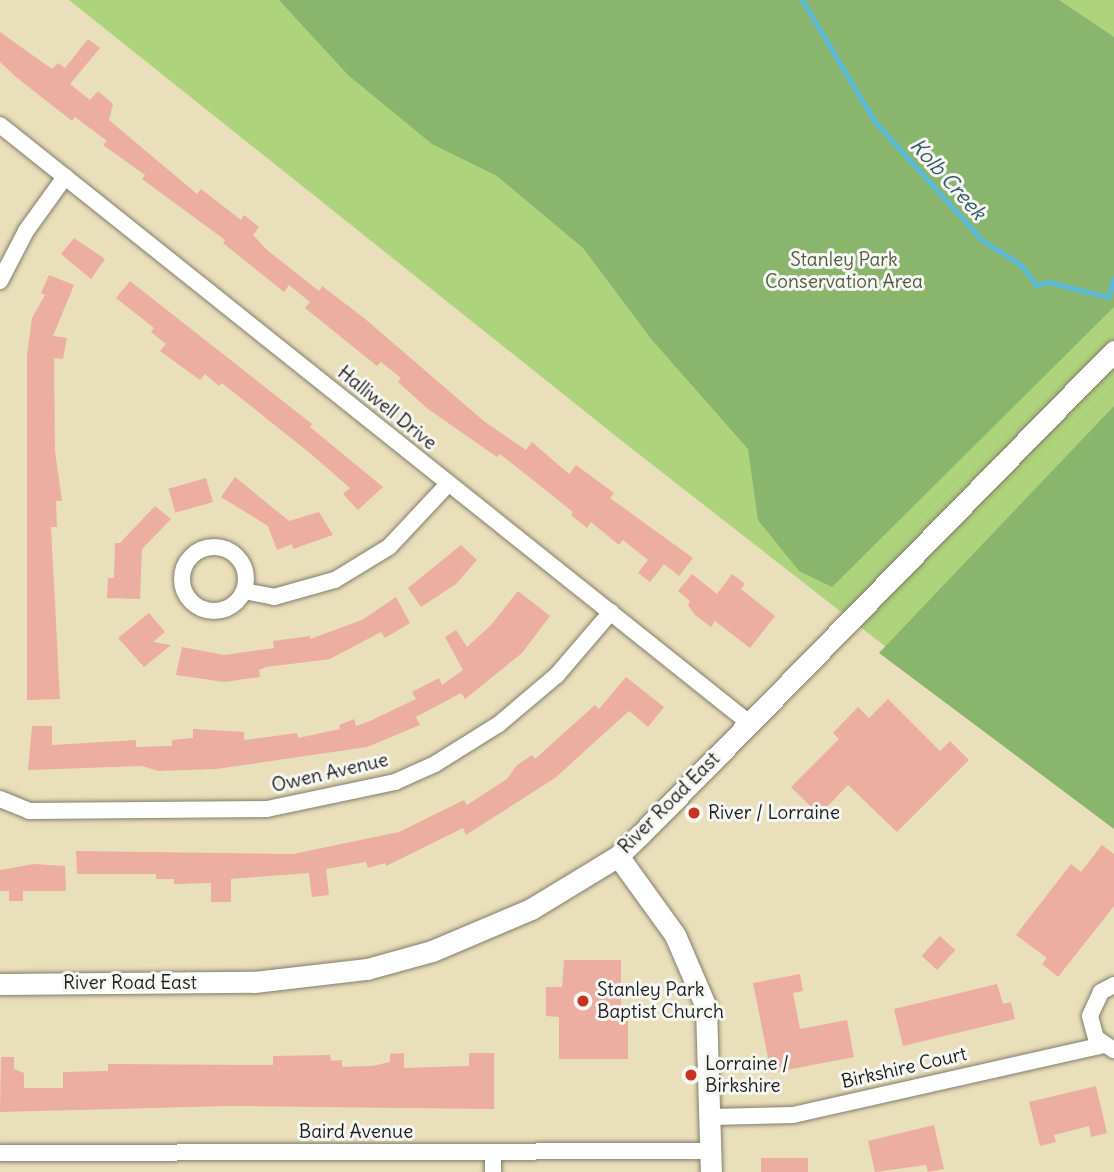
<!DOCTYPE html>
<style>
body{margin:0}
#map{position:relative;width:1114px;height:1172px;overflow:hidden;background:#e9dfba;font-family:Delius,sans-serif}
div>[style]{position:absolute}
.green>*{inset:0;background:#aed37d}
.forest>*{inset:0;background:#8ab56c}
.stream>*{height:5px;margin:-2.5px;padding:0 2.5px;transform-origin:2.5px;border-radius:2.5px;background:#5abad8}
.building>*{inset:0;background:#ecaea1;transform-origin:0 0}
.roads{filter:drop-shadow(0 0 2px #827e6b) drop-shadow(0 0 2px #827e6b)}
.minor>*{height:16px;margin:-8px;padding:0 8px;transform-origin:8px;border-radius:8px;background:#fff}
.minor>.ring{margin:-8px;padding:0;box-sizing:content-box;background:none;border:16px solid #fff;border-radius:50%}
.tertiary>*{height:21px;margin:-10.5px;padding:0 10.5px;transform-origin:10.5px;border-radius:10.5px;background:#fff}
.dots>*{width:19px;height:19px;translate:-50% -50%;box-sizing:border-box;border:4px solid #f6f6f2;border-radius:50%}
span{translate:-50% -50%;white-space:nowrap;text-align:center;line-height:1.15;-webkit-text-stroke:6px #f6f6f2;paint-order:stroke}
.park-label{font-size:19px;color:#4f5c3e}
.street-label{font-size:19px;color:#1c1c1c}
.poi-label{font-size:19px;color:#1c1c1c}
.left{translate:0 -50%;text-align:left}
.water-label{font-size:21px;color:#355b67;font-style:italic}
</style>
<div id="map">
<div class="green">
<div style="clip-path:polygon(69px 0,1114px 0,1114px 825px,622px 441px)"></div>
</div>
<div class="forest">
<div style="clip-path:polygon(279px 0,1059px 0,1114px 37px,1114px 307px,832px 587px,799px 571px,758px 520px,748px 449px,652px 340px,583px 248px,497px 176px,432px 144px,348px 75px)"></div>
<div style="clip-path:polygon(1114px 406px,1114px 829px,879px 653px)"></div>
</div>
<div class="stream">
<div style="left:802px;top:0;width:142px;rotate:59.1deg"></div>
<div style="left:875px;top:122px;width:159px;rotate:47.8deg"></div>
<div style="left:982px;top:240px;width:46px;rotate:32.7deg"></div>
<div style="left:1021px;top:265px;width:25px;rotate:53deg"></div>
<div style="left:1036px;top:285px;width:13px;rotate:-13deg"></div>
<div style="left:1049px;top:282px;width:61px;rotate:14.3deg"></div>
<div style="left:1108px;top:297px;width:20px;rotate:-72deg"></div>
</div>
<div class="building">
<div style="clip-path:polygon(0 32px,52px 69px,58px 63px,65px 68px,88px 39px,100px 48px,70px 84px,90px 100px,98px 91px,113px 104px,109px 120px,197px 194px,201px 189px,241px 220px,244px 215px,259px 227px,253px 235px,267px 250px,319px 291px,322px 286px,364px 318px,485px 422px,526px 450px,532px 442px,569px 474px,576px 465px,614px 493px,610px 498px,693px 558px,679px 576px,664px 564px,650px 582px,638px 573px,648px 560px,623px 540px,619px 545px,591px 522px,587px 528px,571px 515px,573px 512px,500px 454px,497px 457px,428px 409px,398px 382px,401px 378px,381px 362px,377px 366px,305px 308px,310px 302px,289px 285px,284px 292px,223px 243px,225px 240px,142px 179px,145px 175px,103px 145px,107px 141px,75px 117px,72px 121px,16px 77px,0 62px)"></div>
<div style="clip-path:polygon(74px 238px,105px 259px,91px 279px,61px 254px)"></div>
<div style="clip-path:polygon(49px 275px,74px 285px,53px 336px,67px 338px,63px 359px,54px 358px,55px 451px,62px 501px,56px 501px,57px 527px,51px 527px,60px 699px,27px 700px,27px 355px,32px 318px,45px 295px,41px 293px)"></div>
<div style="clip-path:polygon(130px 281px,312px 424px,310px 427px,383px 487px,358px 510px,343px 494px,350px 488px,311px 454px,222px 383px,219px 386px,205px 374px,200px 380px,160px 351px,166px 344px,151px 332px,154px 328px,116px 298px)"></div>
<div style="clip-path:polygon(235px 477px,289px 521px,319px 512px,333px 535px,293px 549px,292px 544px,277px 550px,268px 526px,221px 497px)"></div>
<div style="left:206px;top:478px;width:25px;height:39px;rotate:74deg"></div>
<div style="clip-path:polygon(155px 506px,171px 519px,142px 549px,140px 599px,107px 598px,108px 578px,114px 578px,115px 543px,120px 543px)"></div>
<div style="clip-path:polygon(461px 545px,477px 560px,456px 584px,421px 607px,408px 588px)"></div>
<div style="clip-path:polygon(692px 574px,717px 594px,732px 574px,745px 584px,741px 589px,775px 616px,750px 648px,715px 621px,711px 627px,695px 615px,688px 605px,690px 601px,678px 591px)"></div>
<div style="clip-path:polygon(518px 591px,550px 616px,522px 653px,465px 699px,461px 693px,416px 717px,420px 725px,367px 747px,216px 769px,158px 771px,142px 766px,28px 770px,32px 726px,52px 726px,52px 745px,136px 740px,136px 747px,172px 746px,172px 740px,193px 738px,193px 729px,244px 732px,244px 740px,297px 733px,298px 738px,340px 729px,339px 725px,354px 719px,356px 726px,370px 721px,416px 699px,412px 692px,439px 678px,442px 685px,463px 670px,445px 637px,456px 630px,467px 647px,491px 625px)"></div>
<div style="clip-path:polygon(396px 597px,410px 623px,385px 638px,381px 632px,330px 659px,266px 667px,259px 670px,260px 677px,224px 682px,176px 675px,182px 647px,224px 655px,274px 648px,273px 641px,310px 636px,310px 639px,362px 620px)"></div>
<div style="clip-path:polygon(149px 613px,165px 632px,153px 642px,171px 645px,144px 667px,118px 638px)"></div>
<div style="clip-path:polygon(626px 677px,664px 707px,648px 727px,629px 711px,555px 778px,466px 835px,463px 828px,386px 866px,385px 863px,368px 868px,366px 862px,326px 869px,329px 895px,312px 897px,309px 873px,231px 879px,231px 902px,211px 902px,211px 883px,174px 884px,174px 879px,156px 879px,156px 874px,77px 874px,76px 851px,293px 854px,399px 832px,464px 800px,467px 805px,507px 779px,517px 765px,532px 755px,535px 759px,595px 705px,599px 709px)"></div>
<div style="clip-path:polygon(888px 699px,940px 751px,950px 741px,969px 760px,897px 832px,848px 785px,819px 815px,791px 787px,839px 739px,833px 733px,858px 707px,869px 718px)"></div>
<div style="clip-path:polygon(1102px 845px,1114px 854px,1114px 906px,1058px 977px,1042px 964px,1047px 958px,1016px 935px,1071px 864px,1081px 872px)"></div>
<div style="clip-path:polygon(34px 864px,65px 866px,66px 891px,23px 891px,23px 901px,9px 901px,9px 891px,0 891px,0 870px)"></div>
<div style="left:940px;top:936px;width:21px;height:27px;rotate:43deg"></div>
<div style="clip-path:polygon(564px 960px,621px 960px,621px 1016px,628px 1017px,628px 1059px,559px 1059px,559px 1017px,546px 1016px,546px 987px,562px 987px)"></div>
<div style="clip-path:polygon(800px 974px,803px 991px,793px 993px,800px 1029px,847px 1020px,854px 1057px,771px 1073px,753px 983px)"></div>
<div style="clip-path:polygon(997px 984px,1003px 1004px,1011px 1002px,1015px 1019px,903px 1046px,894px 1009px)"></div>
<div style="clip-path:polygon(404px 1053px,404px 1068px,469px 1066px,469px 1053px,494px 1053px,494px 1109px,229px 1106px,0 1112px,1px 1057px,14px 1057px,14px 1069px,24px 1073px,24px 1088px,63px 1088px,63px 1072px,108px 1071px,108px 1064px,273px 1065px,273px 1056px,330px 1055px,331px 1061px,342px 1060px,342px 1067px,372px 1066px,390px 1062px,390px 1054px)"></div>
<div style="clip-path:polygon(1096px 1086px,1107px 1133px,1091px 1137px,1089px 1126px,1054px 1135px,1056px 1142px,1040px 1146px,1029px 1102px)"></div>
<div style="clip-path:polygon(934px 1125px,944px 1169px,928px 1172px,926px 1165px,875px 1172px,868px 1141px)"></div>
<div style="left:761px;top:1158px;width:47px;height:14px"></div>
</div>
<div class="roads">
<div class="minor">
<div style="left:0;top:125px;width:958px;rotate:38.6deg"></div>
<div style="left:0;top:281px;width:56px;rotate:-62.5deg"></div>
<div style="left:26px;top:231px;width:67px;rotate:-54.2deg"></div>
<div class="ring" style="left:182px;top:547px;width:48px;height:48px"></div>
<div style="left:244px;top:591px;width:31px;rotate:11deg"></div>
<div style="left:274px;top:597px;width:63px;rotate:-15.6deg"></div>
<div style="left:335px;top:580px;width:63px;rotate:-31.4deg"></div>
<div style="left:389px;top:547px;width:86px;rotate:-46.9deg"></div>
<div style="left:0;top:799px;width:31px;rotate:22deg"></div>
<div style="left:29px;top:811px;width:238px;rotate:-0.5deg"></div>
<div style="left:267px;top:809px;width:131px;rotate:-11.9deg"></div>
<div style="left:395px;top:782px;width:44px;rotate:-24.2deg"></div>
<div style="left:435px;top:764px;width:75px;rotate:-32deg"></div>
<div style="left:499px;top:724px;width:76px;rotate:-40.2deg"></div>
<div style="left:557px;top:675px;width:83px;rotate:-49.4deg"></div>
<div style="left:1114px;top:985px;width:15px;rotate:152deg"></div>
<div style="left:1101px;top:992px;width:26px;rotate:115deg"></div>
<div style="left:1090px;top:1016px;width:23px;rotate:75deg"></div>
<div style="left:1096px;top:1038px;width:22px;rotate:34deg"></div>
<div style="left:712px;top:1117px;width:81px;rotate:-1.4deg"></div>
<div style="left:793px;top:1115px;width:318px;rotate:-12.7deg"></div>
<div style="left:0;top:1153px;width:711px;rotate:-0.16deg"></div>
<div style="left:493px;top:1172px;width:18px;rotate:-90deg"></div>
</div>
<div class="tertiary">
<div style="left:618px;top:856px;width:97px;rotate:54.2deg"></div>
<div style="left:675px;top:935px;width:78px;rotate:66.7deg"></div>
<div style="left:706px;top:1007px;width:165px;rotate:88.3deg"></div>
<div style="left:0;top:984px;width:254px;rotate:-0.5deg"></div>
<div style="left:254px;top:982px;width:114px;rotate:-6.6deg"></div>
<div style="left:367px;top:969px;width:67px;rotate:-15.5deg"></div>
<div style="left:432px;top:951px;width:108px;rotate:-23deg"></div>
<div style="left:531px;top:909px;width:102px;rotate:-31.3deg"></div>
<div style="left:618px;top:856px;width:32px;rotate:-44deg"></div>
<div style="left:641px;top:834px;width:676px;rotate:-45.6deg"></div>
</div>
</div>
<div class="dots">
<div style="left:694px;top:813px;background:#c8321e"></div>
<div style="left:583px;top:1001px;background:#c8321e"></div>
<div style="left:691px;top:1075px;background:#c8321e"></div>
</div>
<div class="park-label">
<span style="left:844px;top:271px">Stanley Park<br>Conservation Area</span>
</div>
<div class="street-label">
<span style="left:387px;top:408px;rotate:39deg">Halliwell Drive</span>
<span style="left:330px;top:773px;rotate:-13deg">Owen Avenue</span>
<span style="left:669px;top:803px;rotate:-45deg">River Road East</span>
<span style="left:130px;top:983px">River Road East</span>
<span style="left:904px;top:1068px;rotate:-13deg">Birkshire Court</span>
<span style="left:356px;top:1132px">Baird Avenue</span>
</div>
<div class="poi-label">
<span class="left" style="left:708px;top:813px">River / Lorraine</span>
<span class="left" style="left:597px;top:1001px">Stanley Park<br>Baptist Church</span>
<span class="left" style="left:705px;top:1075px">Lorraine /<br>Birkshire</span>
</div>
<div class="water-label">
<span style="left:948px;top:179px;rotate:48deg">Kolb Creek</span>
</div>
</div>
